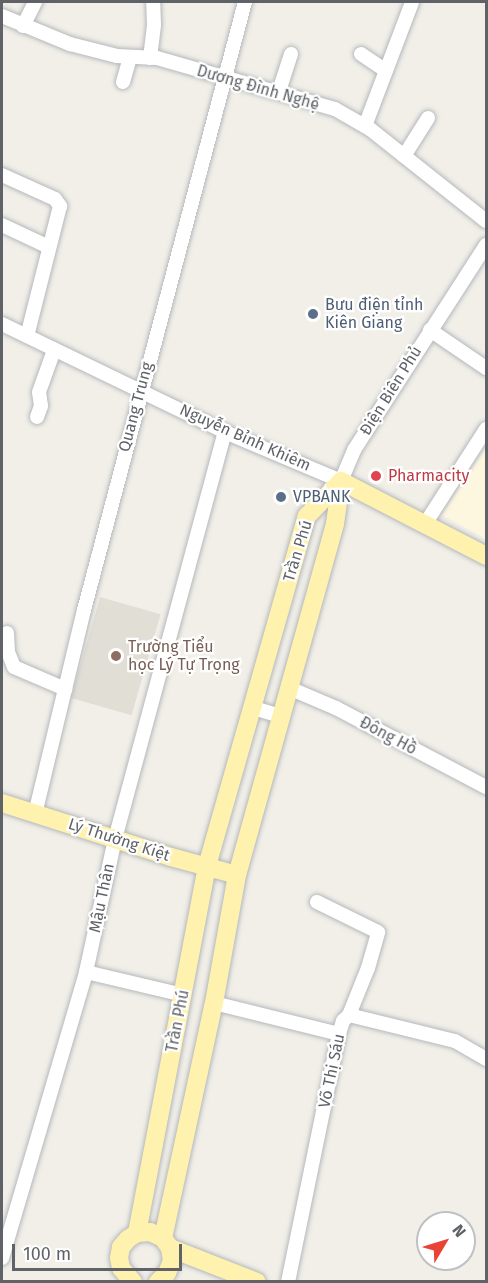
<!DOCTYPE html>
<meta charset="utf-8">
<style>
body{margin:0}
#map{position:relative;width:488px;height:1283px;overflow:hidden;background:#f1efe8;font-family:"Fira Sans",sans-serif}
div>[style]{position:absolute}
.commercial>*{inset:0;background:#fef7e0}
.education>*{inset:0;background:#e1ded6;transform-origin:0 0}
.roads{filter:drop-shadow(0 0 2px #b5b8bc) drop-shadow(0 0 2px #b5b8bc)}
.minor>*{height:14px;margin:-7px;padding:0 7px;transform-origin:7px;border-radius:7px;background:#fff}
.major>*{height:18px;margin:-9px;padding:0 9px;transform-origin:9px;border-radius:9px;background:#fff2af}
.dots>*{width:16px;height:16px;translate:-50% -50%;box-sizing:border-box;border:3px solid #fff;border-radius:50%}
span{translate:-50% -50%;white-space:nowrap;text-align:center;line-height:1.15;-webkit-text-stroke:4.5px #fff;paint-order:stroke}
.street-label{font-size:16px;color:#5f6368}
.service-label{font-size:16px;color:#4e5e75}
.left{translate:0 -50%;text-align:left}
.health-label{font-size:16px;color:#be3a42}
.education-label{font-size:16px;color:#785e54}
.frame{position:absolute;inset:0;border:3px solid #5f6368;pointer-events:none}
.north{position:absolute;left:416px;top:1211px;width:60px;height:60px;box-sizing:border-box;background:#fff;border:2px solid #bfc1c3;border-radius:50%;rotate:52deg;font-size:16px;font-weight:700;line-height:24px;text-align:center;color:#5f6368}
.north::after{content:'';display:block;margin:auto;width:21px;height:27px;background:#ea4335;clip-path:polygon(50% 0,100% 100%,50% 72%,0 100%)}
.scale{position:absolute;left:12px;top:1244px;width:170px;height:27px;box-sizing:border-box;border:3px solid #5f6368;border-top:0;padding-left:8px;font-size:18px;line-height:21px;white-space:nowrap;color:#5f6368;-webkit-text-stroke:4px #fff;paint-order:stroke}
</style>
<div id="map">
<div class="commercial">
<div style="clip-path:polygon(486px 448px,486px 539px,442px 515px)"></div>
</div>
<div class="education">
<div style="left:100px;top:597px;width:63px;height:105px;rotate:16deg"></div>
</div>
<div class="roads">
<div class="minor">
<div style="left:2px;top:16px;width:74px;rotate:22.4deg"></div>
<div style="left:70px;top:44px;width:49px;rotate:14.3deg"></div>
<div style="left:117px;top:56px;width:40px;rotate:2.9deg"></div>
<div style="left:157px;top:58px;width:185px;rotate:16deg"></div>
<div style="left:335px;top:109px;width:40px;rotate:29.7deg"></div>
<div style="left:370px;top:129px;width:148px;rotate:38.4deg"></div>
<div style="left:23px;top:26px;width:27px;rotate:-63deg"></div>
<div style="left:361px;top:54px;width:30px;rotate:34deg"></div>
<div style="left:150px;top:58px;width:33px;rotate:-83deg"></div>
<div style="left:154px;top:25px;width:23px;rotate:-92deg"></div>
<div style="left:123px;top:82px;width:26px;rotate:-74deg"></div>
<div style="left:279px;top:91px;width:39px;rotate:-72deg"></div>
<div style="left:365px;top:126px;width:133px;rotate:-69.2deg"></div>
<div style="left:404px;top:156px;width:45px;rotate:-57.7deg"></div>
<div style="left:2px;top:175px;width:58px;rotate:24.4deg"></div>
<div style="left:55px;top:199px;width:9px;rotate:54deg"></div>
<div style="left:60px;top:206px;width:134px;rotate:104.2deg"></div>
<div style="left:2px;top:225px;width:52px;rotate:25.1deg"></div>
<div style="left:2px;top:324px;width:248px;rotate:25.8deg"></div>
<div style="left:225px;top:432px;width:126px;rotate:22.9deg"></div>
<div style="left:341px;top:481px;width:34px;rotate:-67deg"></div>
<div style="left:354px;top:450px;width:244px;rotate:-57.2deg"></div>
<div style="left:430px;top:330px;width:68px;rotate:34.2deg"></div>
<div style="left:37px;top:417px;width:12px;rotate:-70deg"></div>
<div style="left:41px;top:406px;width:14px;rotate:-98deg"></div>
<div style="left:39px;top:392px;width:45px;rotate:-70.3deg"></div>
<div style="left:425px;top:524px;width:113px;rotate:-57.3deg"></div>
<div style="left:7px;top:633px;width:19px;rotate:87deg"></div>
<div style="left:8px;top:652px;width:16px;rotate:68deg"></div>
<div style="left:14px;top:667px;width:56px;rotate:23.3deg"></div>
<div style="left:289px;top:688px;width:51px;rotate:23.1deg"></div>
<div style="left:336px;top:708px;width:170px;rotate:27.8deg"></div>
<div style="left:254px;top:708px;width:28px;rotate:17deg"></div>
<div style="left:35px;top:814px;width:210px;rotate:-76.5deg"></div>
<div style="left:84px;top:610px;width:629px;rotate:-75.17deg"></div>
<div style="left:86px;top:972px;width:100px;rotate:13.3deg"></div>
<div style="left:214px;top:1003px;width:129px;rotate:13.9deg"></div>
<div style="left:349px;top:1015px;width:109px;rotate:13.8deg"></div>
<div style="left:455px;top:1041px;width:36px;rotate:30deg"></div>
<div style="left:2px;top:1258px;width:298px;rotate:-73.6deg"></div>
<div style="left:86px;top:972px;width:136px;rotate:-77.7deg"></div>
<div style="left:115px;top:839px;width:422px;rotate:-74.9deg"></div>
<div style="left:288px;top:1282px;width:253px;rotate:-78.4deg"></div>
<div style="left:339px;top:1034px;width:14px;rotate:-73deg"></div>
<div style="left:343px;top:1021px;width:8px;rotate:-45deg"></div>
<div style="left:349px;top:1015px;width:51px;rotate:-68deg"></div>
<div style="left:368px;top:968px;width:37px;rotate:-74deg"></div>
<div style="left:378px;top:932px;width:68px;rotate:-153.8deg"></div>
</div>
<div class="major">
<div style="left:341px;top:481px;width:163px;rotate:27.3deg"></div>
<div style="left:2px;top:803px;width:177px;rotate:17.7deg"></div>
<div style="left:171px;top:857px;width:68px;rotate:15.3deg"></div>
<div style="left:137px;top:1233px;width:374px;rotate:-79.2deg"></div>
<div style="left:207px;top:866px;width:364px;rotate:-74.1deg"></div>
<div style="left:307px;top:516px;width:49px;rotate:-45.8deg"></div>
<div style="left:163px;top:1238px;width:240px;rotate:-77.8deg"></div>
<div style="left:214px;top:1003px;width:130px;rotate:-79.8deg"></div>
<div style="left:237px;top:875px;width:364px;rotate:-74.4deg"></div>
<div style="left:335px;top:524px;width:43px;rotate:-82.1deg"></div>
<div style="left:170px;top:1248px;width:93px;rotate:21.3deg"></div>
<div style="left:133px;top:1282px;width:18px;rotate:-131deg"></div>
<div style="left:121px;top:1268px;width:10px;rotate:-101deg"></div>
<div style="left:119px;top:1258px;width:11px;rotate:-80deg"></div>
<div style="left:121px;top:1247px;width:11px;rotate:-49deg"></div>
<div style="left:128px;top:1239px;width:11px;rotate:-34deg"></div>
<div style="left:137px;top:1233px;width:13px;rotate:-4deg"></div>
<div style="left:150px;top:1232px;width:14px;rotate:25deg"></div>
<div style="left:163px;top:1238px;width:12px;rotate:55deg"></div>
<div style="left:170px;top:1248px;width:13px;rotate:81deg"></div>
<div style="left:172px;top:1261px;width:13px;rotate:113deg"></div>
<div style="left:167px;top:1273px;width:13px;rotate:135deg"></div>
</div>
</div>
<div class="dots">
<div style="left:313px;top:314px;background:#5c6f8a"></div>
<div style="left:376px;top:476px;background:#e0444e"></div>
<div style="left:281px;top:497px;background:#5c6f8a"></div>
<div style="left:116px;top:656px;background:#8d6e63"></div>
</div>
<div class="street-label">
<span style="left:258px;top:88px;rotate:16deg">Dương Đình Nghệ</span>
<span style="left:391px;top:391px;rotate:-58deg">Điện Biên Phủ</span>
<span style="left:136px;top:407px;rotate:-75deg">Quang Trung</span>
<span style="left:245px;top:438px;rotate:24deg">Nguyễn Bỉnh Khiêm</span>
<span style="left:298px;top:551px;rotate:-73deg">Trần Phú</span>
<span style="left:388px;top:736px;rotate:28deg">Đông Hồ</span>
<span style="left:119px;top:840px;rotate:18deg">Lý Thường Kiệt</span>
<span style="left:102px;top:898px;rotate:-78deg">Mậu Thân</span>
<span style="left:178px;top:1021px;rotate:-79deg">Trần Phú</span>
<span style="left:332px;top:1071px;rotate:-78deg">Võ Thị Sáu</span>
</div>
<div class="service-label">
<span class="left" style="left:325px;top:314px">Bưu điện tỉnh<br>Kiên Giang</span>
<span class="left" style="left:293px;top:497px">VPBANK</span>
</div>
<div class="health-label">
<span class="left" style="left:388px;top:476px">Pharmacity</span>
</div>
<div class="education-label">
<span class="left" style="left:128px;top:656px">Trường Tiểu<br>học Lý Tự Trọng</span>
</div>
<div class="frame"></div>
<div class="north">N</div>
<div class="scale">100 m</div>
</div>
